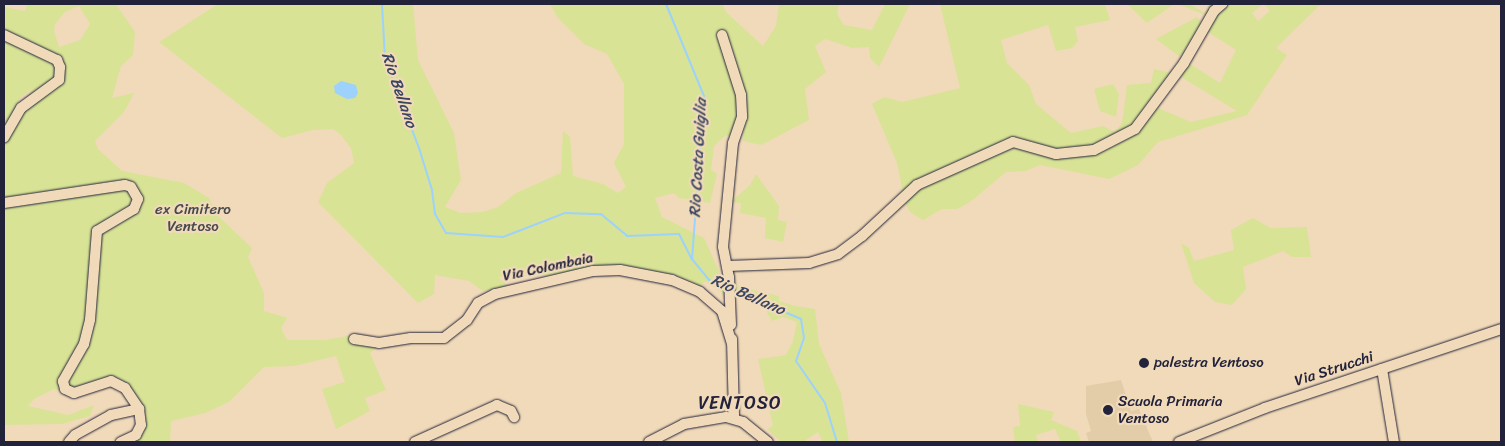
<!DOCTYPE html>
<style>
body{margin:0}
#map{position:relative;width:1505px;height:446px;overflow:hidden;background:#f1dab9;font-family:Sriracha,sans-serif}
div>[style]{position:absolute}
.built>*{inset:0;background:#e3cda9}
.green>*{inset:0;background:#d8e396}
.water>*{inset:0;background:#9cd2fb}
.stream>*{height:2px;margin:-1px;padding:0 1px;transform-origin:1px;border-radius:1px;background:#9cd2fb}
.roads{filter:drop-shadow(0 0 1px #22223b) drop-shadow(0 0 1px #22223b)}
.minor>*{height:10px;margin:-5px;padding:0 5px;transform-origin:5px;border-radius:5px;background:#f1dab9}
.dots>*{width:14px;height:14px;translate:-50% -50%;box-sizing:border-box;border:2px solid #f1dab9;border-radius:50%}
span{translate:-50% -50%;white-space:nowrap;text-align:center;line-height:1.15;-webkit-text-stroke:4.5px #f1dab9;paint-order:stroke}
.park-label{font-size:15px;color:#46494d}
.street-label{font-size:15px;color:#22223b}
.poi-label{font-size:15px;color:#22223b}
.left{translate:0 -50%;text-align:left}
.water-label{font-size:16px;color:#3a4561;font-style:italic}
.quarter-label{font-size:18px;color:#22223b;letter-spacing:1px}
.frame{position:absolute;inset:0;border:5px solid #22223b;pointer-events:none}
</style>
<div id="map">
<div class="built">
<div style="clip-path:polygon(1121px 380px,1131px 411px,1139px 409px,1153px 442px,1089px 442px,1086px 433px,1091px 431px,1086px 414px,1086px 386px)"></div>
</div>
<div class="green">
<div style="clip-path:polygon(evenodd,27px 4px,116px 4px,135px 32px,133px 55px,121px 66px,112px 98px,134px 93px,124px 112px,95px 141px,98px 149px,122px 171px,184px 183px,209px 198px,219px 217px,252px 248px,248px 257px,264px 293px,264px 311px,287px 318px,281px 328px,287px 340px,325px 340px,353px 335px,377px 340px,390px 338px,370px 353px,386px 390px,365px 398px,370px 411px,336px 429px,322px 389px,345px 382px,336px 356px,294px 366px,264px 367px,229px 402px,205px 413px,171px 421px,170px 442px,121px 442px,136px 435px,141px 415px,115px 381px,72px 396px,54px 389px,34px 399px,28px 406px,68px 415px,94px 405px,90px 416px,62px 424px,4px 425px,4px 142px,17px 109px,34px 87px,20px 98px,4px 129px,4px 7px,25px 11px,27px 4px,79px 6px,90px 24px,80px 40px,59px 47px,54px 31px,55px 24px,65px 12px,79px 6px)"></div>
<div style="clip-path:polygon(218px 4px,413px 4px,418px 60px,454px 133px,461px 180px,445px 207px,461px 213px,483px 212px,498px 207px,516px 193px,561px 173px,563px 131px,570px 137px,573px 176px,603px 184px,618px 193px,626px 187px,614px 163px,624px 144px,624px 84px,607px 54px,584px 44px,558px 18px,550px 4px,722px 4px,727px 13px,763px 46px,776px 26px,779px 4px,839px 4px,837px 14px,844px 25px,872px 30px,885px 4px,910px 4px,879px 67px,870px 58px,869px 47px,852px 48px,825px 39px,815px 46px,826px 72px,805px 89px,809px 120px,761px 145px,743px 141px,747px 99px,731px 44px,722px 48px,739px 97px,738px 119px,733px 139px,726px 135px,714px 146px,711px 170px,717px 174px,710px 203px,679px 198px,674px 193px,655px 198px,662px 217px,704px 238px,724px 282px,724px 294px,705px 281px,700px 288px,650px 271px,498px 277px,509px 287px,483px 291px,469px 281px,435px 275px,434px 294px,418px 303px,318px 202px,327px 183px,354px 163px,351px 148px,340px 134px,333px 129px,313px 130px,282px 138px,159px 42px)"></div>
<div style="clip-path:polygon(940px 4px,1105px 4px,1110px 20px,1075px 27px,1078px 41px,1072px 48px,1056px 51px,1048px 25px,1001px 40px,1007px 63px,1029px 85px,1036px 104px,1071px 133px,1103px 126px,1115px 132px,1122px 123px,1127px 85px,1151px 83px,1154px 69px,1171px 73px,1135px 125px,1145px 124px,1158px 108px,1191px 122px,1237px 111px,1181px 77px,1190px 64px,1220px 83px,1236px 50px,1208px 32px,1219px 10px,1206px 15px,1177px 4px,1190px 4px,1206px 14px,1209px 4px,1263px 4px,1252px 13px,1258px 21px,1270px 11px,1264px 4px,1321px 4px,1276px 48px,1287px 55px,1247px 115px,1158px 142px,1138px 165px,1109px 179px,1040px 165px,1026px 171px,1006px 172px,970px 202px,957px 209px,942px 209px,923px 220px,910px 212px,905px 203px,897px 163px,872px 104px,884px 97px,902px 102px,960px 88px)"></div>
<div style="clip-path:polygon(1127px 4px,1174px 4px,1147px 23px)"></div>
<div style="clip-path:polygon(1197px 17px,1202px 23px,1180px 57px,1156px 39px)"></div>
<div style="clip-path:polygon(1113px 84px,1119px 94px,1116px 117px,1100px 111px,1094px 89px)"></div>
<div style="clip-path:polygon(756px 174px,779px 206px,778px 220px,787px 222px,783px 242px,765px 238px,766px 218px,740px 213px,741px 203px,731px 202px,750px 185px)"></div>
<div style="clip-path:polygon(1253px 218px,1271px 228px,1307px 227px,1311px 257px,1292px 257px,1283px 251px,1243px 267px,1246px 289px,1232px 305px,1215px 302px,1194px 283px,1181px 243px,1189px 248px,1194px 261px,1234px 250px,1231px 230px)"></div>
<div style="clip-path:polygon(733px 285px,779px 296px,779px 301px,795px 306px,815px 309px,819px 344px,841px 393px,849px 442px,823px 442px,818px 432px,803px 442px,781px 442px,767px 429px,773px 426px,758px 359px,786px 355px,793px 341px,797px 322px,783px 317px,772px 321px,764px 307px,734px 295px)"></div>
<div style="clip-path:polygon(1018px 404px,1054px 412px,1051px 420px,1077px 431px,1081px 442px,1061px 442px,1055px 429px,1036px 435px,1038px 442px,1015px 442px,1013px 427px,1020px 426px)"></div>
</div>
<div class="water">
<div style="clip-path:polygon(341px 81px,356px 85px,358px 93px,355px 98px,347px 99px,335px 93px,334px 86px)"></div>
</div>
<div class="stream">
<div style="left:382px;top:4px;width:55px;rotate:86.9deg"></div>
<div style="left:385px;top:59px;width:95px;rotate:69.1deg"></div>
<div style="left:419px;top:148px;width:44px;rotate:72.8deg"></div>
<div style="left:432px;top:190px;width:24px;rotate:83deg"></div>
<div style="left:435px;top:214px;width:22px;rotate:60deg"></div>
<div style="left:446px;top:233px;width:57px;rotate:4deg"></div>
<div style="left:503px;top:237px;width:66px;rotate:-21.2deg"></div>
<div style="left:565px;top:213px;width:36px;rotate:2deg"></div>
<div style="left:601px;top:214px;width:34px;rotate:40deg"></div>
<div style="left:627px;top:236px;width:52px;rotate:-2.2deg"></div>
<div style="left:679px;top:234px;width:28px;rotate:63deg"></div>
<div style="left:692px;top:259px;width:27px;rotate:51deg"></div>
<div style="left:709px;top:280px;width:19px;rotate:21deg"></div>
<div style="left:666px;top:4px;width:100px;rotate:67.6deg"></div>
<div style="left:704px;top:96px;width:163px;rotate:94.2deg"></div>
<div style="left:733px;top:290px;width:74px;rotate:23.1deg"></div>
<div style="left:801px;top:319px;width:19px;rotate:81deg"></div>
<div style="left:804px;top:338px;width:24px;rotate:109deg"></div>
<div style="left:796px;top:361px;width:51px;rotate:55.4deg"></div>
<div style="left:825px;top:403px;width:41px;rotate:72.9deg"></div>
</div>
<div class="roads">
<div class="minor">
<div style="left:4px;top:35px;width:59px;rotate:25.3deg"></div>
<div style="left:57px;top:60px;width:8px;rotate:67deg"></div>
<div style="left:60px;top:67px;width:13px;rotate:94deg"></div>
<div style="left:59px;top:80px;width:47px;rotate:143.6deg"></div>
<div style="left:21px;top:108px;width:34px;rotate:120deg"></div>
<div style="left:722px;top:35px;width:63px;rotate:72.4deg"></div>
<div style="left:741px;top:95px;width:22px;rotate:87deg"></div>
<div style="left:742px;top:117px;width:28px;rotate:109deg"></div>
<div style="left:733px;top:143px;width:104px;rotate:95.5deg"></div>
<div style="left:723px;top:247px;width:31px;rotate:79deg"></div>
<div style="left:729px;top:277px;width:48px;rotate:87.6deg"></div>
<div style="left:4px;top:203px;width:122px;rotate:-8.5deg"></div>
<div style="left:125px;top:185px;width:6px;rotate:18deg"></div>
<div style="left:131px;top:187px;width:14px;rotate:60deg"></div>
<div style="left:138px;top:199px;width:11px;rotate:112deg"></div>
<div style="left:134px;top:209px;width:43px;rotate:149.3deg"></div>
<div style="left:97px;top:231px;width:89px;rotate:94.5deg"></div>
<div style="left:90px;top:320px;width:25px;rotate:104deg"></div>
<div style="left:84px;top:344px;width:43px;rotate:119.6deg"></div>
<div style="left:63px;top:381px;width:8px;rotate:76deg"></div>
<div style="left:65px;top:389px;width:10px;rotate:24deg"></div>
<div style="left:74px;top:393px;width:39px;rotate:-18deg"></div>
<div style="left:111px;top:381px;width:16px;rotate:27deg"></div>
<div style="left:125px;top:388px;width:25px;rotate:56deg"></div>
<div style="left:139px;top:409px;width:16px;rotate:83deg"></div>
<div style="left:141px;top:425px;width:11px;rotate:117deg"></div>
<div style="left:136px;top:435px;width:17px;rotate:155deg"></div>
<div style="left:728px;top:266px;width:81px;rotate:-2.1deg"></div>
<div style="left:809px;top:263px;width:30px;rotate:-17deg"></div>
<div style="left:838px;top:254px;width:30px;rotate:-37deg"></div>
<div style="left:862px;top:236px;width:75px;rotate:-42.8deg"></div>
<div style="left:917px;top:185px;width:105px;rotate:-24.1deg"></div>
<div style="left:1013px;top:142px;width:45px;rotate:15.6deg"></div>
<div style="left:1056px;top:154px;width:38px;rotate:-6deg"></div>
<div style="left:1094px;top:150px;width:46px;rotate:-27.1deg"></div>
<div style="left:1135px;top:129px;width:82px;rotate:-53.4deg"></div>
<div style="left:1184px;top:63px;width:60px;rotate:-60deg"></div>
<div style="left:1214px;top:11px;width:11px;rotate:-41deg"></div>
<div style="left:354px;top:339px;width:25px;rotate:9deg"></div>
<div style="left:379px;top:343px;width:32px;rotate:-9deg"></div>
<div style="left:411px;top:338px;width:33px"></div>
<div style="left:444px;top:338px;width:29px;rotate:-38deg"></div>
<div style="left:467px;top:320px;width:20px;rotate:-57deg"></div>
<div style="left:478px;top:303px;width:19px;rotate:-28deg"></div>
<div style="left:495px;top:294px;width:101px;rotate:-13.2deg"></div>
<div style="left:593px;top:271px;width:27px;rotate:-2deg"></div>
<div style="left:620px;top:270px;width:53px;rotate:10.9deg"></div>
<div style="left:672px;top:280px;width:30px;rotate:23deg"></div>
<div style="left:700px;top:292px;width:29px;rotate:41deg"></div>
<div style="left:722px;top:311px;width:34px;rotate:73deg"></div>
<div style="left:732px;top:339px;width:79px;rotate:88.5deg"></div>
<div style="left:1382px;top:369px;width:74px;rotate:80.7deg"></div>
<div style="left:69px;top:442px;width:9px;rotate:-49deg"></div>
<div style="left:75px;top:435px;width:41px;rotate:-29.1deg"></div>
<div style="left:111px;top:415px;width:29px;rotate:-12deg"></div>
<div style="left:415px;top:442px;width:90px;rotate:-24.3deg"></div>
<div style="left:497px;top:405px;width:15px;rotate:23deg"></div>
<div style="left:511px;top:411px;width:7px;rotate:63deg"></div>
<div style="left:649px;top:442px;width:39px;rotate:-27deg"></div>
<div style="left:684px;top:424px;width:43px;rotate:-9.5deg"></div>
<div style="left:726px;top:417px;width:18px;rotate:16deg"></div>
<div style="left:743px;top:422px;width:32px;rotate:39deg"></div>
<div style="left:1179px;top:442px;width:92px;rotate:-21.6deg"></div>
<div style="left:1265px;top:408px;width:249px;rotate:-18.5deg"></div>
</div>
</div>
<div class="dots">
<div style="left:1144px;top:363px;background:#22223b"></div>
<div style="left:1108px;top:410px;background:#22223b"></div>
</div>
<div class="park-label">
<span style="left:193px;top:218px">ex Cimitero<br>Ventoso</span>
</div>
<div class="street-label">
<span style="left:548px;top:267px;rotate:-12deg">Via Colombaia</span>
<span style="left:1334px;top:369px;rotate:-18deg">Via Strucchi</span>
</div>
<div class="poi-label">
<span class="left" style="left:1154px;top:363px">palestra Ventoso</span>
<span class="left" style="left:1118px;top:410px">Scuola Primaria<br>Ventoso</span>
</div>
<div class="water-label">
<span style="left:399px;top:90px;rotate:71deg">Rio Bellano</span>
<span style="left:698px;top:158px;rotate:-87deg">Rio Costa Guiglia</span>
<span style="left:748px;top:295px;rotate:24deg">Rio Bellano</span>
</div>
<div class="quarter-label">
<span style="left:740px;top:403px">VENTOSO</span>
</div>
<div class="frame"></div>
</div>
